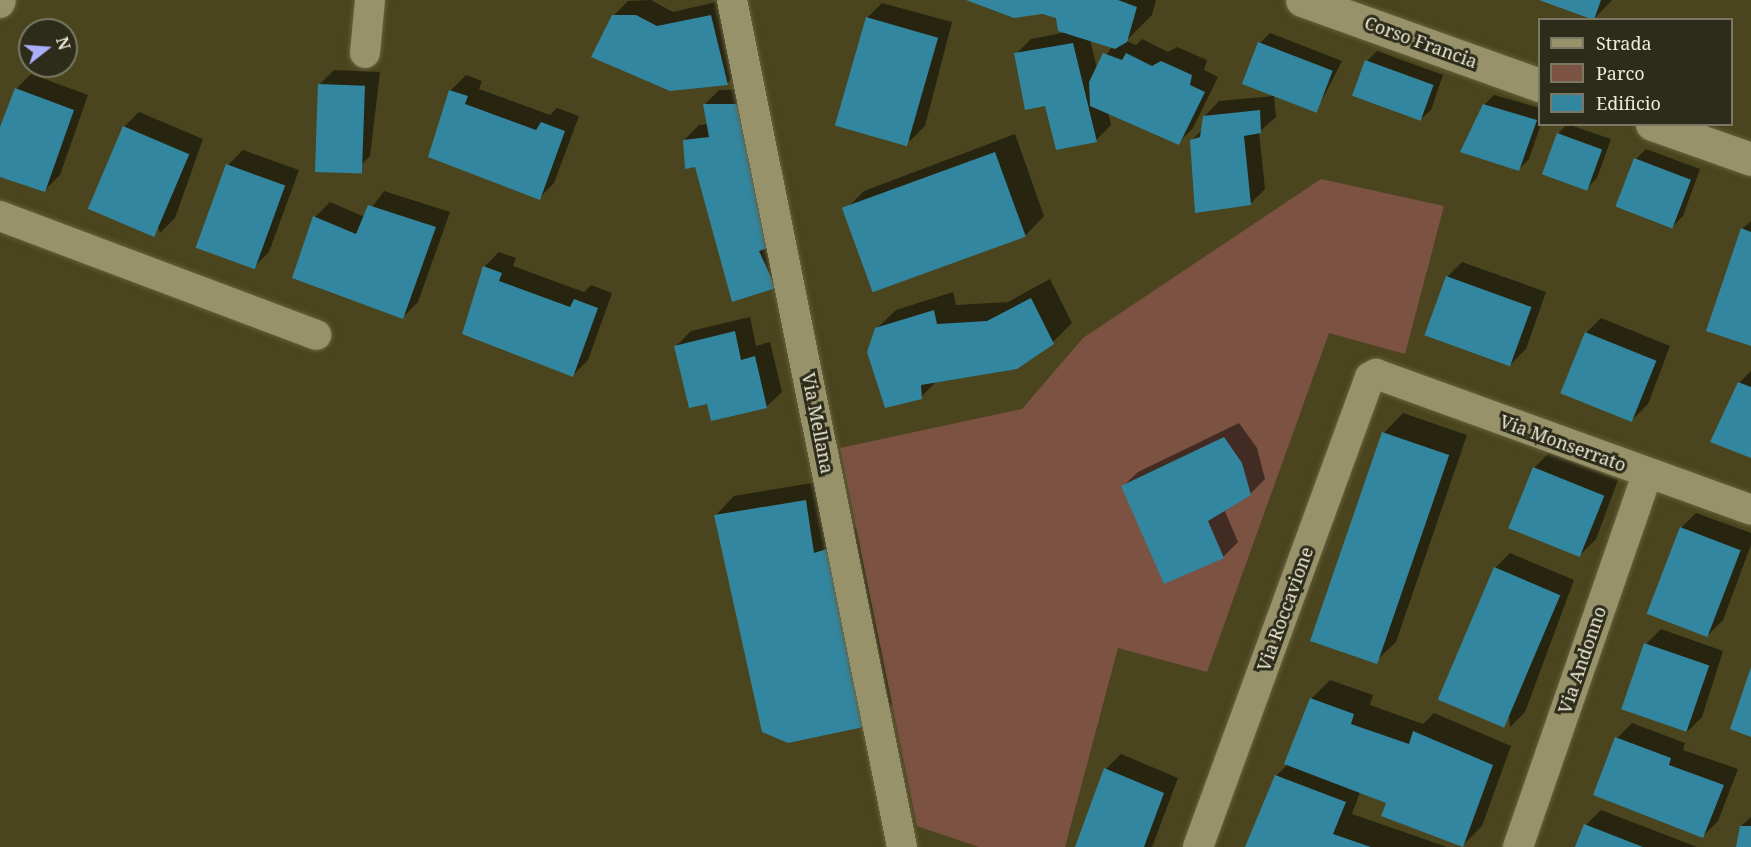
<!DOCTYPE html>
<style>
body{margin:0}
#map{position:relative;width:1751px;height:847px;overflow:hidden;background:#4a451e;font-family:"Noto Serif",serif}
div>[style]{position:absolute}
.green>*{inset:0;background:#7c5242}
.shadow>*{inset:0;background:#0007}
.building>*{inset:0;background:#32869f;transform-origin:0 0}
.roads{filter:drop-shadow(0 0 2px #65613e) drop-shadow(0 0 2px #65613e)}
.street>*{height:30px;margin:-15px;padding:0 15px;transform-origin:15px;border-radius:15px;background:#979269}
.secondary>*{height:33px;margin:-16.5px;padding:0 16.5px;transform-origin:16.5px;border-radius:16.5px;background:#979269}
span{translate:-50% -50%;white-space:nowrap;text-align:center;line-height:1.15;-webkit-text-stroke:6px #2d2b1a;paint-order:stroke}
.street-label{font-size:18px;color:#edebd6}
.legend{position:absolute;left:1538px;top:18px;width:195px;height:108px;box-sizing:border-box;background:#2d2b1a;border:2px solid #7a7865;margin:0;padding:8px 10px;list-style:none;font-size:18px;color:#edebd6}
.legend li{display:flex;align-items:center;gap:12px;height:30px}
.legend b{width:30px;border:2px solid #7a7865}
.north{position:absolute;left:18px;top:18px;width:60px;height:60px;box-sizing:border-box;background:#2d2b1a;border:2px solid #7a7865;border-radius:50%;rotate:73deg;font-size:16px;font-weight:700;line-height:24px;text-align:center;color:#edebd6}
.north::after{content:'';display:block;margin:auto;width:21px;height:27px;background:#abaffb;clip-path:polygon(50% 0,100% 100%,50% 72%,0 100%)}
</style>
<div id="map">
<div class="green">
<div style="clip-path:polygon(1321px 179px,1444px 206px,1405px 354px,1329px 333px,1207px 672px,1118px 648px,1065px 847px,979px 847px,917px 826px,840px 448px,1022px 409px,1083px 338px)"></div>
</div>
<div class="shadow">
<div style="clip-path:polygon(651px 0,673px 12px,725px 0,742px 68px,727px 83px,613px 16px,628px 1px)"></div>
<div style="clip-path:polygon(evenodd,969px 0,1156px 0,1152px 15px,1126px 41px,1136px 45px,1142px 39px,1168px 52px,1177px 47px,1207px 60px,1204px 70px,1218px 77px,1193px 128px,1178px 143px,1108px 112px,1111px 125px,1096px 140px,1046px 104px,1016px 54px,1031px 39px,1067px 32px,1057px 17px,969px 0,1090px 40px,1112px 47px,1097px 68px,1090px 40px)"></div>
<div style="clip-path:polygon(1543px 0,1612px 0,1594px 19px)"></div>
<div style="clip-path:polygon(882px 3px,952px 22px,925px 126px,910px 141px,867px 18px)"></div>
<div style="clip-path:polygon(1270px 33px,1342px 61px,1323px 98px,1313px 109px,1260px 43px)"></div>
<div style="clip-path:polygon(1377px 51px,1443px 75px,1431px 110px,1420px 120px,1367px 61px)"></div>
<div style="clip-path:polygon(334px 70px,380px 72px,370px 156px,355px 171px,319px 85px)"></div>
<div style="clip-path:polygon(31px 74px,88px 95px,60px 175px,45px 190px,0 175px,0 131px,16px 89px)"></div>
<div style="clip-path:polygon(466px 75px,482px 81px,479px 89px,550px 115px,557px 108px,579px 116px,554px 183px,539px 198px,430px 156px,451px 90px)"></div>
<div style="clip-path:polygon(755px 89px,776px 287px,684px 140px,699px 125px,708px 124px,704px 105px,719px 90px)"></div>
<div style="clip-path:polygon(1494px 95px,1540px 108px,1541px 124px,1529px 159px,1519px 169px,1484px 105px)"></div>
<div style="clip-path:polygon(1274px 96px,1276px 117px,1259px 132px,1265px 189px,1250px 204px,1191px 141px,1202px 130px,1204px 117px,1219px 101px)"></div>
<div style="clip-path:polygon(139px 112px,203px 139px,175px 218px,160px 233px,124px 127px)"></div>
<div style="clip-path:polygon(1567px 124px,1611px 139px,1597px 178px,1587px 188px,1558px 134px)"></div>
<div style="clip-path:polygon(1015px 134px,1044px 216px,1025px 236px,845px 210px,864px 191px)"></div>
<div style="clip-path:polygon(1646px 149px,1700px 169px,1683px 216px,1673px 226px,1636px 159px)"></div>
<div style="clip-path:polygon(243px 150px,299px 170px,269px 252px,254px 267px,228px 165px)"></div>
<div style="clip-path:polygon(384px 191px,450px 212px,418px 302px,403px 317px,315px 217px,330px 202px,365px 217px)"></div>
<div style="clip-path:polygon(1751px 221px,1751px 345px,1742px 229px)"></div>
<div style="clip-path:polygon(499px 252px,516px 258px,513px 266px,584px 292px,591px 285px,612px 293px,588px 360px,573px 375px,484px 267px)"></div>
<div style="clip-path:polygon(1462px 262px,1546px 292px,1526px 349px,1511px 364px,1447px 277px)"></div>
<div style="clip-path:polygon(1050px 279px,1072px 323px,1053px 342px,937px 381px,921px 397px,876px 329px,896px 310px,953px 292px,956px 305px,1008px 302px)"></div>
<div style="clip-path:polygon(750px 317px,756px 346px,770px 342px,782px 392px,766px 407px,708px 402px,676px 346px,691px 331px)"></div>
<div style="clip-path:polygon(1601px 318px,1670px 346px,1648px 404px,1633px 419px,1586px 333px)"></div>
<div style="clip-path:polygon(1751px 371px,1751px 456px,1739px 383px)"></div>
<div style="clip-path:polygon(1403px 413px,1467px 435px,1396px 642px,1376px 661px,1384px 433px)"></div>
<div style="clip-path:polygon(1239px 423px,1257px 448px,1265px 479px,1250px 494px,1224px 509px,1238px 542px,1223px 557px,1122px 487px,1138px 472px)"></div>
<div style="clip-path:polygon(1549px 453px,1618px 480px,1596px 539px,1581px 554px,1534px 468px)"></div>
<div style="clip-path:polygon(824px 481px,833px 535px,856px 528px,892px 704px,873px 723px,715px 516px,734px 496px)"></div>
<div style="clip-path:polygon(1696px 513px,1751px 533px,1751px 545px,1723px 620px,1708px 635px,1681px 528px)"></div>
<div style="clip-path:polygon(1510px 553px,1574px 580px,1525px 712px,1510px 727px,1495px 568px)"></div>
<div style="clip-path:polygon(1661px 629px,1723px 651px,1702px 717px,1687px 732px,1646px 644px)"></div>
<div style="clip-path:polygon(1330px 680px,1373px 695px,1370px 705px,1423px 724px,1434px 713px,1511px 746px,1482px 826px,1463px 845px,1388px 802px,1360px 792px,1352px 814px,1447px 847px,1246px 847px,1276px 776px,1288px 764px,1311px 699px)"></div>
<div style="clip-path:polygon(1632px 723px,1685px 743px,1683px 750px,1738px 769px,1718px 821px,1703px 836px,1617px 738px)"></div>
<div style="clip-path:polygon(1121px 754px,1178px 778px,1152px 847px,1077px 847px,1106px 769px)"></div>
<div style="clip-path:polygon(1601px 810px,1697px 847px,1577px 847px,1586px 825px)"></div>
<div style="clip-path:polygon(1751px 817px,1751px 847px,1738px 847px,1741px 826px)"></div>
</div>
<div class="building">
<div style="clip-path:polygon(966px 0,1118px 0,1137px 7px,1127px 42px,1115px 49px,1058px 31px,1056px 18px,1042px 14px,1014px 18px)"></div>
<div style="clip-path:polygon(1539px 0,1601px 0,1594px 20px)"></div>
<div style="clip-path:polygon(612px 15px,636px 15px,657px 26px,711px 15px,728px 85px,670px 91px,591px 57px)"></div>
<div style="left:866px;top:17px;width:75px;height:113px;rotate:16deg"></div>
<div style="left:1258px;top:42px;width:80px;height:45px;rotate:21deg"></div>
<div style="clip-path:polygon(1073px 43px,1097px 142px,1056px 150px,1045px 106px,1025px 110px,1014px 53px)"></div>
<div style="clip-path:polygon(1103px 53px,1122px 60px,1126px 53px,1152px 66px,1161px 61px,1192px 75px,1190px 85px,1205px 92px,1179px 145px,1090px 106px,1089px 82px)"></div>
<div style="left:1365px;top:60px;width:73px;height:38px;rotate:20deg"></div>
<div style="left:318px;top:84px;width:47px;height:88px;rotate:2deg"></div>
<div style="clip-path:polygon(15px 88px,74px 110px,45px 192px,0 177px,0 127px)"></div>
<div style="clip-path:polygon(449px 90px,468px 96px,465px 104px,536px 130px,541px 122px,565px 131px,540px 200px,428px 157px)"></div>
<div style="clip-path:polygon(703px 104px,740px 104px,768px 248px,759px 251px,776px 288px,732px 302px,695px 167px,685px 169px,683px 140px,709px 137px)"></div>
<div style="clip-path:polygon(1483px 104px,1537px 120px,1519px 171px,1460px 152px)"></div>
<div style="clip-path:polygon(1260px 110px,1261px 133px,1244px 136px,1251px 205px,1195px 213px,1190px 140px,1200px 137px,1203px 116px)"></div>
<div style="left:123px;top:126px;width:72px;height:90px;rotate:23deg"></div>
<div style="left:1557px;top:133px;width:48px;height:44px;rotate:20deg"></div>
<div style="left:995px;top:152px;width:90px;height:163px;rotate:70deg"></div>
<div style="left:1634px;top:158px;width:61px;height:52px;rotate:21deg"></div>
<div style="left:226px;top:164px;width:63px;height:89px;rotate:20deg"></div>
<div style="clip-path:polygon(368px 205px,436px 227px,403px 319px,292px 278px,313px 216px,356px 234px)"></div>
<div style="clip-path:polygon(1741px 228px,1751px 232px,1751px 346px,1706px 331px)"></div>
<div style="clip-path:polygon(483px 266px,502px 273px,499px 281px,570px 307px,574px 299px,598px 308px,573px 377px,462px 334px)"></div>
<div style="left:1446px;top:276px;width:91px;height:63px;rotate:20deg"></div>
<div style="clip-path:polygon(1031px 298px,1054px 344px,1017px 369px,921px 385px,922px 399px,885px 408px,867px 352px,875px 328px,934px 310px,937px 324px,987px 321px)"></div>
<div style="clip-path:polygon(735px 331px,741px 360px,755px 356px,767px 408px,711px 421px,707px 404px,689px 408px,674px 346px)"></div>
<div style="left:1585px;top:332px;width:77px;height:66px;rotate:22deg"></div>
<div style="clip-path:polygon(1738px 382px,1751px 387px,1751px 458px,1710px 442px)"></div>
<div style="left:1382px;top:432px;width:71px;height:221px;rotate:19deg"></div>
<div style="clip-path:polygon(1224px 437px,1242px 463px,1251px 495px,1208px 521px,1224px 558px,1164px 584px,1121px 486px)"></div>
<div style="left:1533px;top:467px;width:77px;height:66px;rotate:22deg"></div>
<div style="clip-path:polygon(806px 500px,814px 553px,836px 546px,873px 725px,788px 743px,762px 732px,714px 515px)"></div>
<div style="left:1680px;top:527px;width:65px;height:93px;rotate:21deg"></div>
<div style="left:1494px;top:567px;width:72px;height:144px;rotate:23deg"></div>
<div style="left:1644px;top:643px;width:69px;height:70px;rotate:19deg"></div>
<div style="clip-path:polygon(1751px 667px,1751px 737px,1730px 729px)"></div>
<div style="clip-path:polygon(1310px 698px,1354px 714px,1351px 724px,1409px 744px,1413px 731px,1493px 765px,1463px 847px,1381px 816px,1386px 803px,1284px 764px)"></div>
<div style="clip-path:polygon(1615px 737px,1671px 758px,1669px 765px,1724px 785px,1703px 838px,1593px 795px)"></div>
<div style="clip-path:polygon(1104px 768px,1164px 793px,1144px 847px,1075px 847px)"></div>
<div style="clip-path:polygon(1275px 775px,1346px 802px,1333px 834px,1371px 847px,1245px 847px)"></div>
<div style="clip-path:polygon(1584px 824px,1643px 847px,1575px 847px)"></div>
<div style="clip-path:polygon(1740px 826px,1751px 826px,1751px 847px,1736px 847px)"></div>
</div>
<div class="roads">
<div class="street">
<div style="left:732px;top:0;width:864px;rotate:78.65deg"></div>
<div style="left:0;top:3px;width:3px;rotate:-72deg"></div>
<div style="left:365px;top:53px;width:53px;rotate:-84.6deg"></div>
<div style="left:0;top:216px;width:338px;rotate:20.6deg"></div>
<div style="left:1198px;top:847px;width:500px;rotate:-69.9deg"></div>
<div style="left:1370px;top:377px;width:7px;rotate:-27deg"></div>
<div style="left:1376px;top:374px;width:399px;rotate:19.9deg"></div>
<div style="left:1518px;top:847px;width:395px;rotate:-70.9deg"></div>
</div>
<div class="secondary">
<div style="left:1302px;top:0;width:253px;rotate:19.7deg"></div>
<div style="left:1652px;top:124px;width:105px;rotate:19.5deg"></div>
</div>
</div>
<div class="street-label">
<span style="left:1421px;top:42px;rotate:20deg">Corso Francia</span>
<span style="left:818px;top:423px;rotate:79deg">Via Mellana</span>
<span style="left:1563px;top:443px;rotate:20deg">Via Monserrato</span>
<span style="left:1285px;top:609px;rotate:-70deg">Via Roccavione</span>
<span style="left:1582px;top:660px;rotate:-71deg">Via Andonno</span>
</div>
<ul class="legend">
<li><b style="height:8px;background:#979269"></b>Strada</li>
<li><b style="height:16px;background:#7c5242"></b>Parco</li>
<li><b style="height:16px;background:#32869f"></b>Edificio</li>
</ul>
<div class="north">N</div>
</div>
